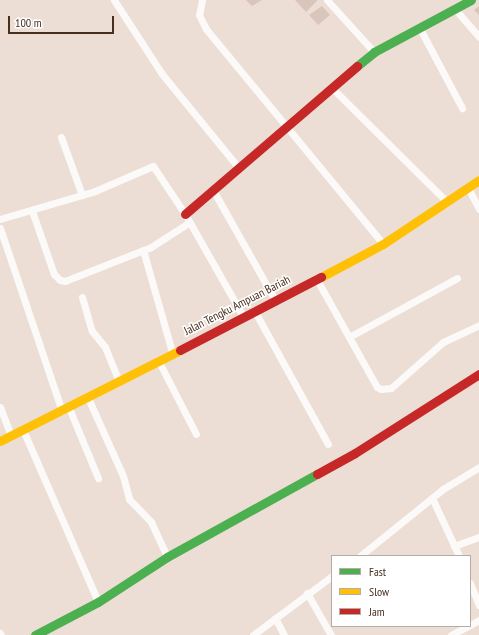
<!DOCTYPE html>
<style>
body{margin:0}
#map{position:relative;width:479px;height:635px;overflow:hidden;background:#edded5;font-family:"PT Sans Narrow",sans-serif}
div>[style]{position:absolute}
.building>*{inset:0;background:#d9c5ba}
.street>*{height:7px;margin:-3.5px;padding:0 3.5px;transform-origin:3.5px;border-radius:3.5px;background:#fcfaf9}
.fast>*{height:9px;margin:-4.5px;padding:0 4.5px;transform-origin:4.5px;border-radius:4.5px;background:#4caf50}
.slow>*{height:9px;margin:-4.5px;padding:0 4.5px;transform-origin:4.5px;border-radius:4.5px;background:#ffc107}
.jam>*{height:9px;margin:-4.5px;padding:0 4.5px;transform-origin:4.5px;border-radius:4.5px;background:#c62828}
span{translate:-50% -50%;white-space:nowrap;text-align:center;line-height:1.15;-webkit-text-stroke:3px #fff;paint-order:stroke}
.street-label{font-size:12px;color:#492e1e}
.legend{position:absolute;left:331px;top:555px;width:140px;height:72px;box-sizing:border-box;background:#fff;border:1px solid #b6aba5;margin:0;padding:5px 7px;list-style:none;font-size:12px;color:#492e1e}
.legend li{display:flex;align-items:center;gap:8px;height:20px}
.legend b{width:20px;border:1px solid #b6aba5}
.scale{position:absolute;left:8px;top:16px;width:106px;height:18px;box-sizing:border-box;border:2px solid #492e1e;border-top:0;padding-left:5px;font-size:12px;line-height:14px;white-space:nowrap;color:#492e1e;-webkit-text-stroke:3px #fff;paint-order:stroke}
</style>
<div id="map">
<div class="building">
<div style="clip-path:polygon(246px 0,262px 0,252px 6px)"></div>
<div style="clip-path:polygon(295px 0,317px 0,317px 1px,306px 12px)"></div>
<div style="clip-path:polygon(322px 6px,330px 15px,318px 25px,309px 15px)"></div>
<div style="clip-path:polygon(479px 6px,479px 15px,474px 10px)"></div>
</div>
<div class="street">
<div style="left:114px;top:0;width:88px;rotate:57deg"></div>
<div style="left:162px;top:74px;width:122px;rotate:50.7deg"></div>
<div style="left:202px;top:0;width:15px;rotate:101deg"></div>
<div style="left:199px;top:15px;width:16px;rotate:63deg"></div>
<div style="left:206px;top:29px;width:278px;rotate:50.5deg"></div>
<div style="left:327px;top:0;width:70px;rotate:47.9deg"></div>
<div style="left:454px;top:8px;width:38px;rotate:49deg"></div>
<div style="left:419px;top:27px;width:92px;rotate:62deg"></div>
<div style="left:332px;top:88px;width:162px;rotate:44.7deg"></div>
<div style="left:61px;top:137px;width:62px;rotate:70.1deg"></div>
<div style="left:468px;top:188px;width:24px;rotate:62deg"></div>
<div style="left:213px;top:190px;width:126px;rotate:60.6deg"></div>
<div style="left:32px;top:211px;width:67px;rotate:70.8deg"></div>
<div style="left:54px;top:274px;width:8px;rotate:45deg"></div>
<div style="left:60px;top:280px;width:5px;rotate:11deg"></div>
<div style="left:65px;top:281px;width:92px;rotate:-21.6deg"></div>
<div style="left:151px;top:247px;width:46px;rotate:-32.7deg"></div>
<div style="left:0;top:219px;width:99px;rotate:-16.4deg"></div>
<div style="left:95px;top:191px;width:63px;rotate:-23.3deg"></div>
<div style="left:153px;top:166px;width:58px;rotate:56.3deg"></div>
<div style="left:185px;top:214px;width:117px;rotate:60.4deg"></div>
<div style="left:0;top:228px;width:193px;rotate:71.3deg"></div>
<div style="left:143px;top:250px;width:106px;rotate:74.1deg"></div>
<div style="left:316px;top:278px;width:125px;rotate:60.8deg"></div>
<div style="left:377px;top:387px;width:4px;rotate:27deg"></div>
<div style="left:381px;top:389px;width:10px;rotate:-6deg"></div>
<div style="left:391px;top:388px;width:69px;rotate:-41.5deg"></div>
<div style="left:443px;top:342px;width:40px;rotate:-25deg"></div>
<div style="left:82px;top:297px;width:35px;rotate:74deg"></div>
<div style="left:92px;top:331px;width:21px;rotate:51deg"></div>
<div style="left:105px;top:347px;width:37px;rotate:68deg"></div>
<div style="left:254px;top:310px;width:153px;rotate:61.1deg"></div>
<div style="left:349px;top:337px;width:123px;rotate:-28.6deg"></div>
<div style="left:158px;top:360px;width:83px;rotate:62.8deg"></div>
<div style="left:88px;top:398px;width:85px;rotate:65.8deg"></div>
<div style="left:123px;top:476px;width:24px;rotate:75deg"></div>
<div style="left:129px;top:499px;width:32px;rotate:46deg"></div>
<div style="left:151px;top:522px;width:38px;rotate:65deg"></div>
<div style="left:0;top:407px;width:30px;rotate:69deg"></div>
<div style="left:69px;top:408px;width:76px;rotate:67.5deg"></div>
<div style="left:23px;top:430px;width:188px;rotate:66.4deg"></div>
<div style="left:432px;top:498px;width:64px;rotate:65deg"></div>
<div style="left:454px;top:546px;width:27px;rotate:-20deg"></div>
<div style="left:360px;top:556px;width:107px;rotate:-38.9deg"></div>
<div style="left:443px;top:489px;width:42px;rotate:-31.4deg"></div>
<div style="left:470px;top:583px;width:24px;rotate:68deg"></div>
<div style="left:307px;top:593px;width:48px;rotate:60.3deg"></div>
<div style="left:275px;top:618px;width:19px;rotate:62deg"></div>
<div style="left:470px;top:625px;width:10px;rotate:-29deg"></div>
<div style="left:0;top:633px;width:2px;rotate:63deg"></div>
<div style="left:253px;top:635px;width:99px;rotate:-36.8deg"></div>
<div style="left:451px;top:635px;width:19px;rotate:-28deg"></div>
</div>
<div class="fast">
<div style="left:357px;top:66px;width:22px;rotate:-39deg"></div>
<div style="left:374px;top:52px;width:110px;rotate:-28.2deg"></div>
<div style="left:35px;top:635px;width:71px;rotate:-27.6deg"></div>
<div style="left:98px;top:602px;width:82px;rotate:-33.1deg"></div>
<div style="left:167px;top:557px;width:171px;rotate:-29deg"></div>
</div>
<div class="slow">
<div style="left:321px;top:277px;width:70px;rotate:-28deg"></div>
<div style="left:383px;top:244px;width:115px;rotate:-33.7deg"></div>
<div style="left:0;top:441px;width:202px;rotate:-26.8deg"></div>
</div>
<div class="jam">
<div style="left:185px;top:214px;width:227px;rotate:-40.7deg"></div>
<div style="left:180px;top:350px;width:159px;rotate:-27.4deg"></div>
<div style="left:317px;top:474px;width:43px;rotate:-28.9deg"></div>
<div style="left:355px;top:453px;width:147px;rotate:-32.5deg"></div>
</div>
<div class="street-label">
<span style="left:237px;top:305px;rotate:-27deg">Jalan Tengku Ampuan Bariah</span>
</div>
<ul class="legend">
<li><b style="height:5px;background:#4caf50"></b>Fast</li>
<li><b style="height:5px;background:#ffc107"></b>Slow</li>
<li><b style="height:5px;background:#c62828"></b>Jam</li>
</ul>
<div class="scale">100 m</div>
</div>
